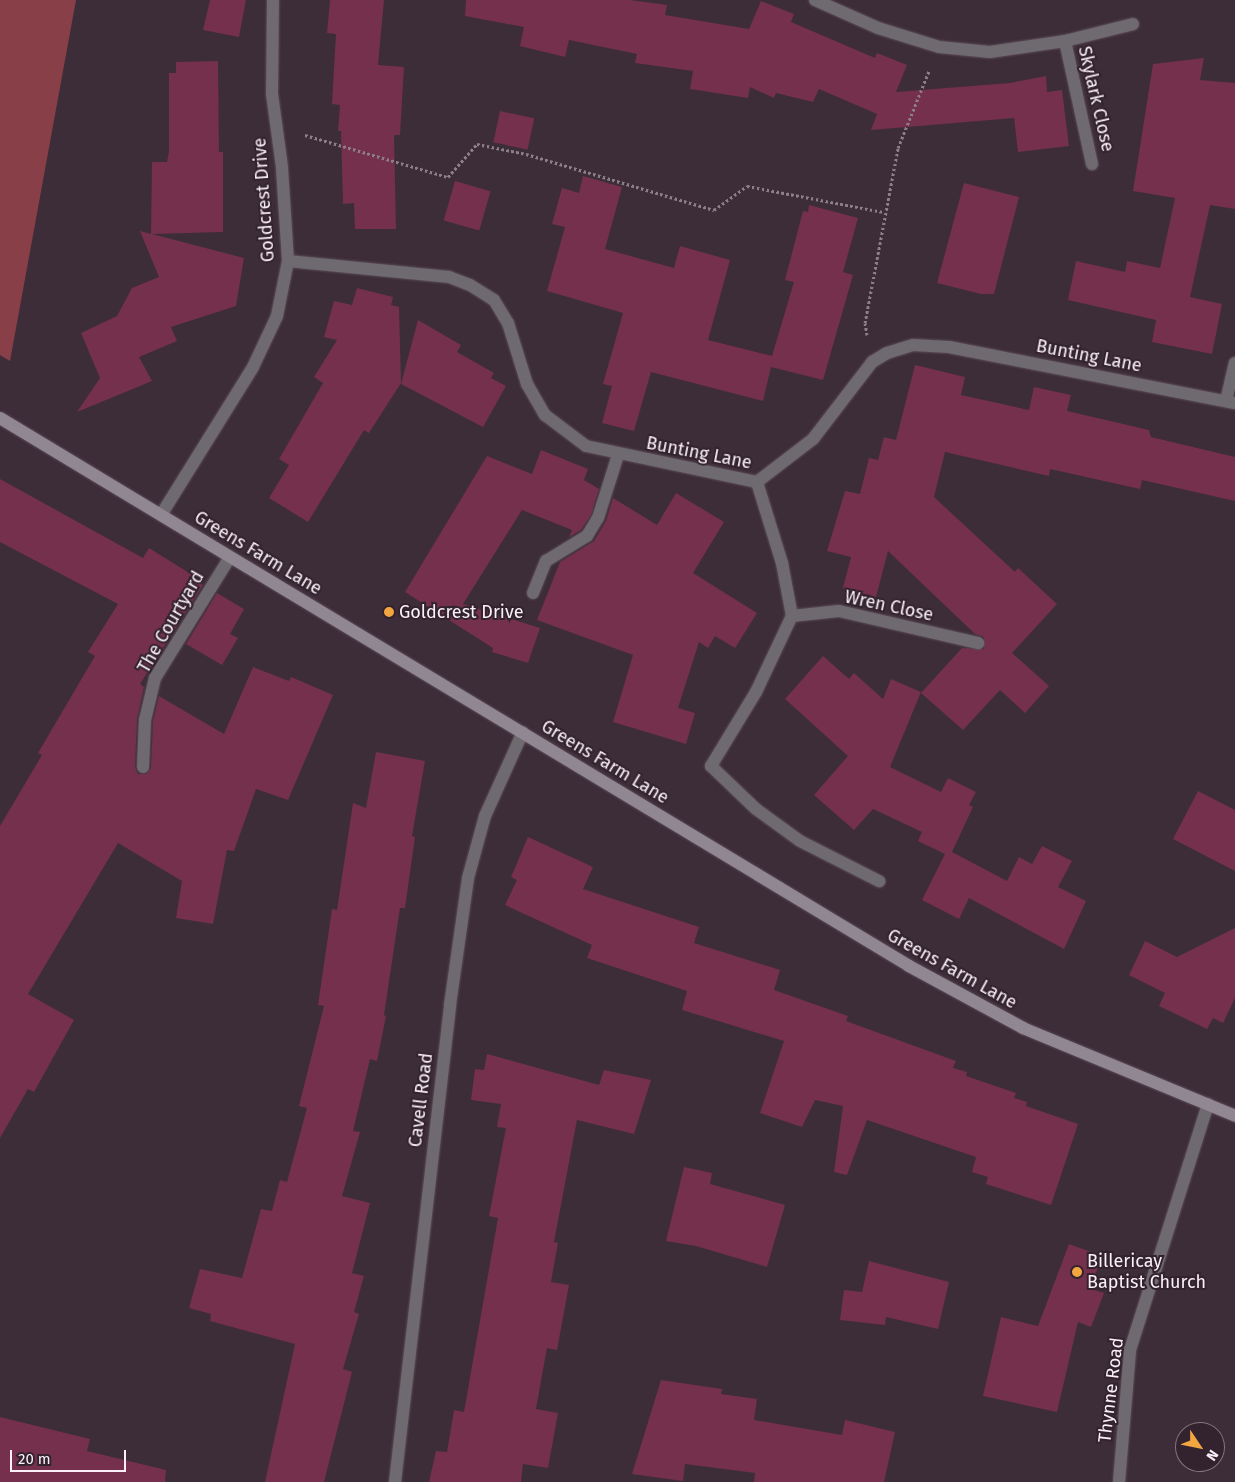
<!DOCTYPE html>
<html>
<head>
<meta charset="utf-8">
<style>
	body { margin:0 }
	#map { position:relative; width:1235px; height:1482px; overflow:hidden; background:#3d2d38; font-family:"Fira Sans",sans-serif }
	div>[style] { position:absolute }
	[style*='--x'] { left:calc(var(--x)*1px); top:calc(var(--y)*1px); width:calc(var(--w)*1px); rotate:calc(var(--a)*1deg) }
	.forest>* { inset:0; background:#893f47 }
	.building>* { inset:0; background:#74304c; transform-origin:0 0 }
	.path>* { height:3px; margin-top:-1.5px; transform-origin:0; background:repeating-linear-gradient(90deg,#8d7f88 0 2.5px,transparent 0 5px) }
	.roads { filter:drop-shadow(0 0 1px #5b4c57) drop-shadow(0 0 1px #5b4c57) }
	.lane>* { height:12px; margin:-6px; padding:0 6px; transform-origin:6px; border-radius:6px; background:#6f6970 }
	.street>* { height:12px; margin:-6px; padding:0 6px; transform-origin:6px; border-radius:6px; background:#6f6970 }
	.secondary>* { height:12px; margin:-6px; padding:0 6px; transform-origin:6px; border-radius:6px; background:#918792 }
	.dots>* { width:14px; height:14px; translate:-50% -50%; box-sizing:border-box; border:2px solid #33232e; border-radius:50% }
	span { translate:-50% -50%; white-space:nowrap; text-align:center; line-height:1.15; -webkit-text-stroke:4px #33232e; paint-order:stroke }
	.street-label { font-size:18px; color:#fbf0f7 }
	.poi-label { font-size:18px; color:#fbf0f7 }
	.left { translate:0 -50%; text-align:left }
	.north { position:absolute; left:1175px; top:1422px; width:50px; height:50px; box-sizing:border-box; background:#33232e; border:1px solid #83757e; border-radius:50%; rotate:124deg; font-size:14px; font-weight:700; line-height:20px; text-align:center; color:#fbf0f7 }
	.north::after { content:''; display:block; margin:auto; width:18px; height:22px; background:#f2a541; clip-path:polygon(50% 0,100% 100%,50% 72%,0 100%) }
	.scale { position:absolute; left:10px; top:1450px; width:116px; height:22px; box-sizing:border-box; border:2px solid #fbf0f7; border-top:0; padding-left:6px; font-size:15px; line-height:18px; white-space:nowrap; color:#fbf0f7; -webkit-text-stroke:4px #33232e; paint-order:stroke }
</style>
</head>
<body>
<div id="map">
	<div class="forest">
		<div style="clip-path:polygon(0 0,76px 0,10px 361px,0 355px)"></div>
	</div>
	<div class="building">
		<div style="clip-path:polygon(210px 0,246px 0,239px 37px,203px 30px)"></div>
		<div style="clip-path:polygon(330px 0,384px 0,378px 65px,404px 67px,400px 135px,394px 135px,396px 229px,355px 229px,354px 203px,343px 204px,341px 131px,338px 131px,340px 105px,332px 104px,336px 34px,327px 33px)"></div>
		<div style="clip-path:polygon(466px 0,630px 0,667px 5px,665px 15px,749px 29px,761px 1px,794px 14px,791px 22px,875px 58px,877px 53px,907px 65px,896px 92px,1010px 83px,1046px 76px,1047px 92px,1062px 90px,1069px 146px,1018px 152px,1014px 118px,871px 130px,877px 114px,819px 89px,813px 102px,776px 93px,774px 98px,750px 87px,748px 98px,690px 89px,693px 71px,635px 63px,637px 54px,569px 40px,565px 57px,520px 46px,524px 27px,465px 16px)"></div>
		<div style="clip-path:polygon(1204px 58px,1200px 80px,1235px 83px,1235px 209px,1210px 205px,1190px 297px,1222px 304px,1212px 354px,1152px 342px,1156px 320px,1068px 300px,1076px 261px,1125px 272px,1127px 261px,1160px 268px,1175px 198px,1133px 191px,1153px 64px)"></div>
		<div style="clip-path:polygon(218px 61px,219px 152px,223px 152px,223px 232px,152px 234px,244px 258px,236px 306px,171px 327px,177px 341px,139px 357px,152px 381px,77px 412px,100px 378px,81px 333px,117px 316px,132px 288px,159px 277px,140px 231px,151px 234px,152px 162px,167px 162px,169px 151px,169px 73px,176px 73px,176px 62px)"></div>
		<div style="left:500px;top:111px;width:35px;height:32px;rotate:12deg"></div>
		<div style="clip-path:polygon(583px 176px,622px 187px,605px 249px,674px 268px,680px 246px,730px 260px,708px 340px,772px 356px,794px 282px,785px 280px,803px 211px,808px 212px,809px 205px,858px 218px,843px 272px,853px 275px,823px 380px,771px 367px,763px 401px,651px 372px,634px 431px,602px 423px,612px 386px,603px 384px,623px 313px,547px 291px,565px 227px,552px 224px,562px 188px,579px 193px)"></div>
		<div style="left:455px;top:181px;width:37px;height:41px;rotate:16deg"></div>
		<div style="clip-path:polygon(964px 183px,1019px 197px,994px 294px,981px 294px,937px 283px)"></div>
		<div style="clip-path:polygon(357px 288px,393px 297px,391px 305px,399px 307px,401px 383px,369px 433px,364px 430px,308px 522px,269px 498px,289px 465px,279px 459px,323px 383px,314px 377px,337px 340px,324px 337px,334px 301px,352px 305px)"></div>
		<div style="clip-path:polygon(418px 320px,461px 345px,457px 352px,494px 373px,491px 378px,506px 386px,483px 427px,401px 384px)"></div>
		<div style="clip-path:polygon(915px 365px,965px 377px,961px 395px,1029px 410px,1034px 387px,1071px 395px,1067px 411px,1149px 430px,1151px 437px,1235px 457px,1235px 501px,1142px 480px,1140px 489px,1050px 469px,1049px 476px,945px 452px,934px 497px,1015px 572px,1018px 568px,1057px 604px,1012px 653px,1049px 686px,1025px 713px,1000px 690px,963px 730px,921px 693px,962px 648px,984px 649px,984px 637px,975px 634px,888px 551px,876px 597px,843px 588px,851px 557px,827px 551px,845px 491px,860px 494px,869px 458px,878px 460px,884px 437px,896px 440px)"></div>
		<div style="clip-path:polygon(541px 450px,588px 469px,584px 480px,599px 489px,591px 515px,581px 530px,569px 537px,572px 530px,522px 510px,463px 604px,540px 628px,528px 663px,492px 652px,493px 648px,405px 592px,487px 456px,532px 474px)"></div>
		<div style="clip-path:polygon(0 479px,143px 558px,149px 548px,194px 576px,192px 579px,203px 585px,140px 684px,144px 687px,137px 719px,135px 767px,138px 774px,146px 774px,151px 768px,153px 721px,159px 696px,224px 734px,253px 667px,289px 681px,291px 677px,333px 695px,288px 800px,256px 789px,234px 851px,227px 850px,213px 924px,176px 918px,182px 881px,118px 843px,28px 994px,74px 1020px,34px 1092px,28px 1089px,0 1138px,0 826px,42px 755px,38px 753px,95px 656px,88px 652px,118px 604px,0 542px)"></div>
		<div style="clip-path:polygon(676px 493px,724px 522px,693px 573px,757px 613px,735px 648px,715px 636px,708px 648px,699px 642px,678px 708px,695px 713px,686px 744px,613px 722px,633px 655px,537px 620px,560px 562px,594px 541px,606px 521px,613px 498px,657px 525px)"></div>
		<div style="clip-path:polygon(217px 593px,244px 609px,230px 634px,238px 638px,222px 665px,186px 644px)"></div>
		<div style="clip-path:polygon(823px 656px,849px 679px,854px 673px,883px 699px,891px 679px,921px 692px,890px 767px,941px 792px,948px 778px,976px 792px,969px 805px,973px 807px,952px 852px,1007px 881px,1019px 857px,1032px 864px,1042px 846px,1072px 861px,1058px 887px,1086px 901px,1064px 949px,969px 898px,959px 919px,922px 900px,945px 854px,918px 841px,922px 832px,873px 809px,854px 830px,814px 795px,848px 756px,785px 699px)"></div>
		<div style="clip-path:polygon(376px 752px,425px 761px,412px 836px,415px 837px,405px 908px,400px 908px,384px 1015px,386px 1016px,377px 1061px,370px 1059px,353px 1131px,360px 1132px,342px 1196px,370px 1203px,352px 1273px,364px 1276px,354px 1312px,359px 1314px,343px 1369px,352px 1372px,324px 1482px,265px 1482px,295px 1344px,210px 1321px,211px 1314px,189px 1308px,200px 1269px,242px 1278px,261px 1209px,272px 1211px,280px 1180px,287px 1182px,307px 1108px,299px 1106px,324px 1006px,318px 1005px,332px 909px,337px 910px,353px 803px,366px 808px)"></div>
		<div style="clip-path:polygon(1198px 791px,1235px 810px,1235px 871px,1173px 839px)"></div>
		<div style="clip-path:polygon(528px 837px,593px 867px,583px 889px,699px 927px,694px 943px,780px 970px,774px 990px,848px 1016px,846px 1021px,956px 1061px,953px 1068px,967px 1072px,966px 1076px,1016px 1093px,1014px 1098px,1027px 1102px,1026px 1106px,1078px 1124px,1051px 1205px,986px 1184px,988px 1177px,972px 1172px,976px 1157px,867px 1120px,847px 1175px,834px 1172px,843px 1106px,815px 1100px,802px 1127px,760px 1113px,784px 1041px,682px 1010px,687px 991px,587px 958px,592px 945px,505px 905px,517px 880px,511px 877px)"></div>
		<div style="clip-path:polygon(1235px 928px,1235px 998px,1223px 1023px,1213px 1018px,1207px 1029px,1159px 1006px,1165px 993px,1129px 975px,1145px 941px,1177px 957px)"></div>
		<div style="clip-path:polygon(487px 1054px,599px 1085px,604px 1070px,651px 1080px,634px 1134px,577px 1120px,554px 1242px,558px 1243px,551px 1282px,569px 1285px,557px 1350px,547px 1348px,536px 1409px,558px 1413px,548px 1468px,523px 1464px,521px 1482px,429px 1482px,436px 1451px,447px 1452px,454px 1410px,464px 1412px,498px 1218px,489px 1216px,506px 1128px,497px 1127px,501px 1104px,471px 1100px,475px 1069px,484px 1070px)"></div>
		<div style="clip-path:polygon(684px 1167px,712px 1173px,710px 1184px,785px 1205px,767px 1267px,696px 1246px,666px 1241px)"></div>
		<div style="clip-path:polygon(1069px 1244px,1102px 1256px,1090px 1289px,1104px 1293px,1091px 1327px,1078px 1322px,1057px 1412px,983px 1396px,1001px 1317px,1038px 1326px)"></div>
		<div style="clip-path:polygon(869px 1261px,949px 1282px,938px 1329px,886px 1317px,885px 1325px,840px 1320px,844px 1290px,862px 1292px)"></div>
		<div style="clip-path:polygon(661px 1380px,722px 1389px,721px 1394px,757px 1399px,754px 1420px,842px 1435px,845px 1420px,895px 1432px,884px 1482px,754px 1482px,755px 1473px,685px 1464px,683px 1481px,632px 1474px)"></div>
		<div style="clip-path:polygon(0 1417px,90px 1439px,87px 1451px,166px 1470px,165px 1482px,0 1482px)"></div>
	</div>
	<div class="path">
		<div style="--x:305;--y:135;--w:149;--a:16.4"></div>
		<div style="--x:448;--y:177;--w:44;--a:-48.7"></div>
		<div style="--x:477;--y:144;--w:50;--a:11.5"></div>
		<div style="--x:526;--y:154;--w:196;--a:16.6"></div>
		<div style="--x:714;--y:210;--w:41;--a:-36"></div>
		<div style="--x:747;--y:186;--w:138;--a:10.8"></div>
		<div style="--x:867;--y:335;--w:12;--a:-99"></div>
		<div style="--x:865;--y:323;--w:178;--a:-79.3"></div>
		<div style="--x:898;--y:148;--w:83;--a:-68.1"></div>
	</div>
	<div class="roads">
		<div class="lane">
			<div style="--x:533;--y:593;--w:35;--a:-68"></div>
			<div style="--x:546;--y:561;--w:48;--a:-31.4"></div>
			<div style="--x:587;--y:536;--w:21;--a:-59"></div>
			<div style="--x:598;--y:518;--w:66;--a:-72.4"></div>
			<div style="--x:711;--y:766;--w:62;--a:43.7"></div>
			<div style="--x:756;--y:809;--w:54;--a:36"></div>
			<div style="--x:800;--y:841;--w:89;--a:26.9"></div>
		</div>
		<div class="street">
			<div style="--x:815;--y:0;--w:69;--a:24"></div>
			<div style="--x:878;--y:28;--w:64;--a:17.3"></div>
			<div style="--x:939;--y:47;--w:51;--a:5.6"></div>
			<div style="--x:990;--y:52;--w:76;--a:-8.3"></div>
			<div style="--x:1065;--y:41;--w:70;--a:-14"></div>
			<div style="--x:1065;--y:41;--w:126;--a:77.6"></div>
			<div style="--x:288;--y:261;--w:162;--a:5.7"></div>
			<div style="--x:449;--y:277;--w:22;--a:21"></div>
			<div style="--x:470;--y:285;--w:28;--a:32"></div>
			<div style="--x:494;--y:300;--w:27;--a:59"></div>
			<div style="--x:508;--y:323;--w:64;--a:72.7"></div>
			<div style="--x:527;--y:384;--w:36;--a:60"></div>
			<div style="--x:545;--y:415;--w:51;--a:37.1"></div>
			<div style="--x:586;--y:446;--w:175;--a:11.9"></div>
			<div style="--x:757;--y:482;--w:71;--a:-37.5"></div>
			<div style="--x:813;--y:439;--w:97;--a:-52.5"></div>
			<div style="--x:872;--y:362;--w:17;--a:-31"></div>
			<div style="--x:887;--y:353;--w:27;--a:-17"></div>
			<div style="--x:913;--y:345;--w:36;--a:3"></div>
			<div style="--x:949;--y:347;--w:291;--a:11.1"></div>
			<div style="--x:1226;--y:401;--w:39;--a:-77"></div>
			<div style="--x:161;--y:515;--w:174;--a:-58.1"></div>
			<div style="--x:253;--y:367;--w:56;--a:-64.8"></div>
			<div style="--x:277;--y:316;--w:56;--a:-78.7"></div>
			<div style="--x:288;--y:261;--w:94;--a:-93.7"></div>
			<div style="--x:282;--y:167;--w:74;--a:-97.8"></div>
			<div style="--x:272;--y:94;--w:94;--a:-89.4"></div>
			<div style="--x:792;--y:616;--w:47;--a:-6.1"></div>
			<div style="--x:839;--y:611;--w:143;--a:13"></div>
			<div style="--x:711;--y:766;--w:87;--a:-58.7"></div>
			<div style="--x:756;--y:692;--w:84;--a:-64.7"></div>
			<div style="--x:792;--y:616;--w:54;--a:-100.7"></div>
			<div style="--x:782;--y:563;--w:85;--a:-107.2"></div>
			<div style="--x:143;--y:767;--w:47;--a:-87.6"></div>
			<div style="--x:145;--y:720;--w:43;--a:-76.6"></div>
			<div style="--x:155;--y:678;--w:142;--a:-58.2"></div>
			<div style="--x:395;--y:1482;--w:480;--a:-83.4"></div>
			<div style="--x:450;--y:1005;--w:128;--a:-81.9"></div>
			<div style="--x:468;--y:878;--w:64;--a:-74.7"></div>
			<div style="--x:485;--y:816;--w:92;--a:-65.7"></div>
			<div style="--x:1119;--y:1482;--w:132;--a:-85.2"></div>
			<div style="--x:1130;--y:1350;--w:258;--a:-72.4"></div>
		</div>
		<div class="secondary">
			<div style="--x:0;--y:418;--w:1061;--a:31.08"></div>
			<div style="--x:909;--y:966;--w:130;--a:28.5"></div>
			<div style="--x:1023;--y:1028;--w:230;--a:22.5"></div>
		</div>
	</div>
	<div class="dots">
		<div style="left:389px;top:612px;background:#f2a541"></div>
		<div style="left:1077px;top:1272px;background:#f2a541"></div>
	</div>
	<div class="street-label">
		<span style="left:1096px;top:99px;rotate:77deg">Skylark Close</span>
		<span style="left:264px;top:200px;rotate:-94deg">Goldcrest Drive</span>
		<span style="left:1089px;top:356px;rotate:11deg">Bunting Lane</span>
		<span style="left:699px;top:453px;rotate:11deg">Bunting Lane</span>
		<span style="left:258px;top:553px;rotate:31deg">Greens Farm Lane</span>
		<span style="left:889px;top:606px;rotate:12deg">Wren Close</span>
		<span style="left:171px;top:622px;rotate:-60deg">The Courtyard</span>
		<span style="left:605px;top:762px;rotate:31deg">Greens Farm Lane</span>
		<span style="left:952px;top:969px;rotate:29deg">Greens Farm Lane</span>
		<span style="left:421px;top:1100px;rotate:-83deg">Cavell Road</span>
		<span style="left:1111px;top:1390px;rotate:-83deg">Thynne Road</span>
	</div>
	<div class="poi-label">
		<span class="left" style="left:399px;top:612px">Goldcrest Drive</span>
		<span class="left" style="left:1087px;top:1272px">Billericay<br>Baptist Church</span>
	</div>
	<div class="north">N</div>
	<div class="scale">20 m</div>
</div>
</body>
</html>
